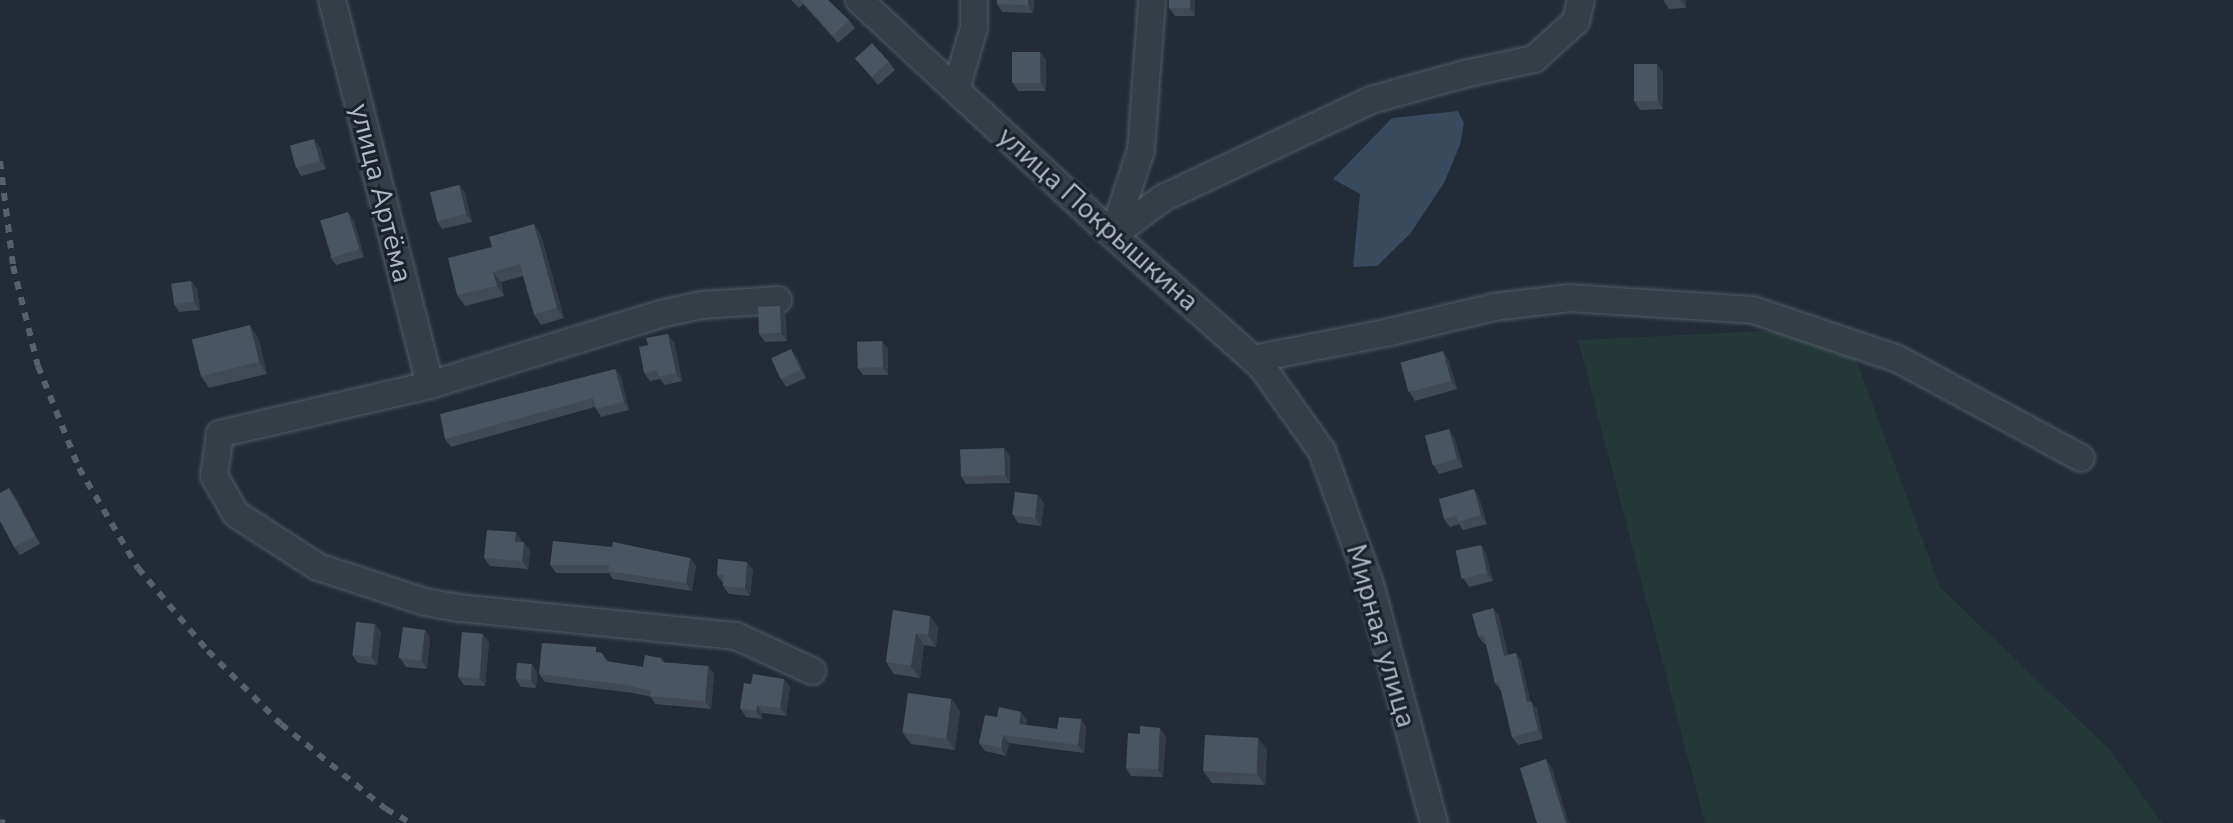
<!DOCTYPE html>
<html>
<head>
<meta charset="utf-8">
<style>
	body { margin:0 }
	#map { position:relative; width:2233px; height:823px; overflow:hidden; background:#222b36; font-family:"Nunito Sans",sans-serif }
	div>[style] { position:absolute }
	[style*='--x'] { left:calc(var(--x)*1px); top:calc(var(--y)*1px); width:calc(var(--w)*1px); rotate:calc(var(--a)*1deg) }
	.green>* { inset:0; background:#253838 }
	.water>* { inset:0; background:#39495e }
	.roads { filter:drop-shadow(0 0 2px #535b64) drop-shadow(0 0 2px #535b64) }
	.minor>* { height:26px; margin:-13px; padding:0 13px; transform-origin:13px; border-radius:13px; background:#353d47 }
	.rail>* { height:6px; margin-top:-3px; transform-origin:0; background:repeating-linear-gradient(90deg,#57616e 0 8px,transparent 0 16px) }
	.wall>* { inset:0; background:#404954 }
	.shaded-wall>* { inset:0; background:#343c45 }
	.building>* { inset:0; background:#4a5562; transform-origin:0 0 }
	span { translate:-50% -50%; white-space:nowrap; text-align:center; line-height:1.15; -webkit-text-stroke:6px #1b222b; paint-order:stroke }
	.street-label { font-size:28px; color:#b0b8c3 }
</style>
</head>
<body>
<div id="map">
	<div class="green">
		<div style="clip-path:polygon(1844px 327px,1940px 587px,2110px 750px,2162px 823px,1705px 823px,1578px 340px)"></div>
	</div>
	<div class="water">
		<div style="clip-path:polygon(1458px 111px,1464px 123px,1460px 145px,1444px 183px,1410px 234px,1377px 266px,1353px 267px,1360px 194px,1333px 179px,1392px 118px)"></div>
	</div>
	<div class="roads">
		<div class="minor">
			<div style="--x:332;--y:0;--w:397;--a:75.7"></div>
			<div style="--x:859;--y:0;--w:346;--a:42.8"></div>
			<div style="--x:1113;--y:235;--w:199;--a:41.5"></div>
			<div style="--x:1262;--y:367;--w:103;--a:54.5"></div>
			<div style="--x:1322;--y:451;--w:141;--a:70.2"></div>
			<div style="--x:1370;--y:584;--w:247;--a:75"></div>
			<div style="--x:956;--y:89;--w:64;--a:-73.6"></div>
			<div style="--x:974;--y:28;--w:28;--a:-90"></div>
			<div style="--x:1113;--y:235;--w:62;--a:-36.5"></div>
			<div style="--x:1163;--y:198;--w:230;--a:-25.2"></div>
			<div style="--x:1371;--y:100;--w:97;--a:-15.6"></div>
			<div style="--x:1464;--y:74;--w:72;--a:-12.1"></div>
			<div style="--x:1534;--y:59;--w:57;--a:-42.1"></div>
			<div style="--x:1576;--y:21;--w:22;--a:-77"></div>
			<div style="--x:1113;--y:235;--w:89;--a:-71.8"></div>
			<div style="--x:1141;--y:150;--w:150;--a:-85.8"></div>
			<div style="--x:778;--y:300;--w:76;--a:176.2"></div>
			<div style="--x:702;--y:305;--w:39;--a:168"></div>
			<div style="--x:664;--y:313;--w:245;--a:162.9"></div>
			<div style="--x:430;--y:385;--w:216;--a:166.9"></div>
			<div style="--x:220;--y:434;--w:42;--a:98.1"></div>
			<div style="--x:214;--y:476;--w:44;--a:59.9"></div>
			<div style="--x:236;--y:514;--w:98;--a:32.9"></div>
			<div style="--x:318;--y:567;--w:113;--a:18.1"></div>
			<div style="--x:425;--y:602;--w:35;--a:10"></div>
			<div style="--x:459;--y:608;--w:278;--a:5.8"></div>
			<div style="--x:736;--y:636;--w:84;--a:24.7"></div>
			<div style="--x:1253;--y:359;--w:140;--a:-11.1"></div>
			<div style="--x:1390;--y:332;--w:107;--a:-13.5"></div>
			<div style="--x:1494;--y:307;--w:76;--a:-6.8"></div>
			<div style="--x:1569;--y:298;--w:184;--a:3.7"></div>
			<div style="--x:1753;--y:310;--w:153;--a:18.7"></div>
			<div style="--x:1898;--y:359;--w:208;--a:28.4"></div>
		</div>
	</div>
	<div class="rail">
		<div style="--x:0;--y:161;--w:106;--a:82.9"></div>
		<div style="--x:13;--y:266;--w:103;--a:76"></div>
		<div style="--x:38;--y:366;--w:110;--a:68.1"></div>
		<div style="--x:79;--y:468;--w:116;--a:59.5"></div>
		<div style="--x:138;--y:568;--w:109;--a:49.9"></div>
		<div style="--x:208;--y:651;--w:103;--a:45"></div>
		<div style="--x:281;--y:724;--w:135;--a:39"></div>
		<div style="--x:386;--y:809;--w:29;--a:29"></div>
		<div style="--x:0;--y:822;--w:5;--a:11"></div>
	</div>
	<div class="wall">
		<div style="clip-path:polygon(791px 0,828px 0,849px 20px,855px 28px,838px 43px,803px 4px,799px 8px)"></div>
		<div style="clip-path:polygon(1034px 0,1033px 13px,1002px 12px,997px 4px)"></div>
		<div style="clip-path:polygon(1169px 0,1195px 0,1195px 16px,1175px 16px,1169px 8px)"></div>
		<div style="clip-path:polygon(1663px 0,1686px 0,1686px 8px,1669px 9px)"></div>
		<div style="clip-path:polygon(1040px 52px,1046px 60px,1046px 91px,1018px 91px,1013px 83px)"></div>
		<div style="clip-path:polygon(855px 58px,889px 62px,895px 70px,878px 85px)"></div>
		<div style="clip-path:polygon(1657px 64px,1663px 72px,1663px 109px,1640px 110px,1634px 101px)"></div>
		<div style="clip-path:polygon(320px 147px,326px 169px,301px 176px,296px 167px)"></div>
		<div style="clip-path:polygon(459px 185px,465px 193px,472px 222px,442px 229px,437px 221px)"></div>
		<div style="clip-path:polygon(354px 221px,364px 257px,336px 265px,330px 257px)"></div>
		<div style="clip-path:polygon(541px 235px,564px 318px,541px 325px,534px 314px,523px 276px,501px 282px,504px 296px,465px 306px,457px 295px)"></div>
		<div style="clip-path:polygon(191px 281px,197px 289px,200px 310px,179px 312px,174px 304px)"></div>
		<div style="clip-path:polygon(785px 314px,787px 341px,765px 342px,759px 334px)"></div>
		<div style="clip-path:polygon(258px 337px,267px 374px,209px 388px,201px 376px)"></div>
		<div style="clip-path:polygon(882px 341px,888px 349px,888px 375px,863px 375px,857px 367px)"></div>
		<div style="clip-path:polygon(674px 342px,682px 381px,665px 385px,660px 379px,650px 381px,644px 373px)"></div>
		<div style="clip-path:polygon(797px 357px,806px 378px,786px 387px,781px 379px)"></div>
		<div style="clip-path:polygon(1448px 359px,1457px 389px,1415px 401px,1410px 393px)"></div>
		<div style="clip-path:polygon(615px 369px,621px 377px,629px 410px,601px 417px,595px 407px,451px 447px,445px 439px)"></div>
		<div style="clip-path:polygon(1454px 437px,1463px 467px,1439px 474px,1434px 466px)"></div>
		<div style="clip-path:polygon(1010px 456px,1010px 483px,966px 484px,961px 476px)"></div>
		<div style="clip-path:polygon(1474px 489px,1479px 498px,1487px 524px,1463px 530px,1459px 524px,1450px 527px,1444px 519px)"></div>
		<div style="clip-path:polygon(15px 496px,40px 544px,20px 555px,14px 547px)"></div>
		<div style="clip-path:polygon(1044px 503px,1041px 526px,1018px 523px,1013px 515px)"></div>
		<div style="clip-path:polygon(522px 541px,522px 542px,530px 550px,528px 569px,490px 566px,484px 558px)"></div>
		<div style="clip-path:polygon(1481px 545px,1486px 554px,1493px 581px,1469px 587px,1463px 578px)"></div>
		<div style="clip-path:polygon(690px 558px,696px 566px,692px 591px,613px 579px,609px 573px,556px 573px,550px 565px)"></div>
		<div style="clip-path:polygon(747px 562px,753px 570px,750px 596px,729px 594px,723px 586px,723px 583px,717px 575px)"></div>
		<div style="clip-path:polygon(1493px 608px,1499px 616px,1508px 655px,1516px 653px,1521px 661px,1530px 701px,1537px 709px,1543px 739px,1518px 745px,1512px 737px,1501px 691px,1495px 683px,1486px 644px,1484px 644px,1478px 636px)"></div>
		<div style="clip-path:polygon(893px 610px,938px 627px,936px 647px,924px 645px,920px 678px,894px 674px,886px 662px)"></div>
		<div style="clip-path:polygon(425px 630px,430px 638px,427px 669px,406px 667px,400px 658px)"></div>
		<div style="clip-path:polygon(381px 632px,377px 665px,358px 663px,352px 655px)"></div>
		<div style="clip-path:polygon(489px 642px,485px 686px,464px 685px,458px 677px)"></div>
		<div style="clip-path:polygon(600px 652px,609px 662px,643px 667px,661px 658px,665px 663px,708px 666px,714px 674px,711px 709px,655px 704px,651px 697px,633px 693px,545px 682px,539px 674px)"></div>
		<div style="clip-path:polygon(537px 672px,536px 688px,521px 687px,516px 679px)"></div>
		<div style="clip-path:polygon(784px 679px,790px 687px,786px 716px,762px 713px,762px 719px,746px 717px,740px 708px,751px 684px)"></div>
		<div style="clip-path:polygon(960px 711px,955px 750px,911px 744px,903px 733px)"></div>
		<div style="clip-path:polygon(997px 717px,1027px 720px,1026px 725px,1057px 729px,1081px 719px,1086px 727px,1084px 753px,1009px 743px,1006px 756px,985px 751px,979px 743px)"></div>
		<div style="clip-path:polygon(1166px 736px,1163px 777px,1131px 776px,1126px 768px)"></div>
		<div style="clip-path:polygon(1258px 738px,1267px 750px,1265px 785px,1212px 783px,1203px 771px)"></div>
	</div>
	<div class="shaded-wall">
		<div style="clip-path:polygon(1028px 0,1034px 0,1033px 13px,1028px 5px)"></div>
		<div style="clip-path:polygon(1190px 0,1195px 0,1195px 16px,1190px 8px)"></div>
		<div style="clip-path:polygon(1681px 0,1686px 0,1686px 8px)"></div>
		<div style="clip-path:polygon(1040px 52px,1046px 60px,1046px 91px,1041px 83px)"></div>
		<div style="clip-path:polygon(1657px 64px,1663px 72px,1663px 109px,1658px 101px)"></div>
		<div style="clip-path:polygon(314px 139px,320px 147px,326px 169px,320px 161px)"></div>
		<div style="clip-path:polygon(459px 185px,465px 193px,472px 222px,466px 214px)"></div>
		<div style="clip-path:polygon(348px 212px,354px 221px,364px 257px,359px 249px)"></div>
		<div style="clip-path:polygon(534px 224px,541px 235px,564px 318px,557px 308px)"></div>
		<div style="clip-path:polygon(493px 272px,501px 282px,504px 296px,497px 286px)"></div>
		<div style="clip-path:polygon(191px 281px,197px 289px,200px 310px,194px 302px)"></div>
		<div style="clip-path:polygon(780px 306px,785px 314px,787px 341px,781px 333px)"></div>
		<div style="clip-path:polygon(250px 325px,258px 337px,267px 374px,259px 362px)"></div>
		<div style="clip-path:polygon(668px 334px,674px 342px,682px 381px,676px 373px)"></div>
		<div style="clip-path:polygon(882px 341px,888px 349px,888px 375px,883px 367px)"></div>
		<div style="clip-path:polygon(791px 349px,797px 357px,806px 378px,801px 370px)"></div>
		<div style="clip-path:polygon(1443px 351px,1448px 359px,1457px 389px,1451px 381px)"></div>
		<div style="clip-path:polygon(615px 369px,621px 377px,629px 410px,624px 402px)"></div>
		<div style="clip-path:polygon(1449px 429px,1454px 437px,1463px 467px,1457px 459px)"></div>
		<div style="clip-path:polygon(1004px 448px,1010px 456px,1010px 483px,1005px 475px)"></div>
		<div style="clip-path:polygon(9px 488px,15px 496px,40px 544px,35px 536px)"></div>
		<div style="clip-path:polygon(1474px 489px,1479px 498px,1487px 524px,1481px 515px)"></div>
		<div style="clip-path:polygon(1038px 495px,1044px 503px,1041px 526px,1035px 517px)"></div>
		<div style="clip-path:polygon(516px 532px,522px 541px,521px 550px,515px 542px)"></div>
		<div style="clip-path:polygon(524px 542px,530px 550px,528px 569px,522px 561px)"></div>
		<div style="clip-path:polygon(1481px 545px,1486px 554px,1493px 581px,1487px 573px)"></div>
		<div style="clip-path:polygon(690px 558px,696px 566px,692px 591px,686px 583px)"></div>
		<div style="clip-path:polygon(747px 562px,753px 570px,750px 596px,745px 588px)"></div>
		<div style="clip-path:polygon(1493px 608px,1499px 616px,1510px 664px,1504px 656px)"></div>
		<div style="clip-path:polygon(930px 616px,938px 627px,936px 647px,928px 635px)"></div>
		<div style="clip-path:polygon(375px 624px,381px 632px,377px 665px,371px 657px)"></div>
		<div style="clip-path:polygon(425px 630px,430px 638px,427px 669px,422px 661px)"></div>
		<div style="clip-path:polygon(916px 633px,924px 645px,920px 678px,911px 666px)"></div>
		<div style="clip-path:polygon(483px 634px,489px 642px,485px 686px,480px 678px)"></div>
		<div style="clip-path:polygon(1516px 653px,1521px 661px,1532px 710px,1527px 702px)"></div>
		<div style="clip-path:polygon(532px 664px,537px 672px,536px 688px,531px 680px)"></div>
		<div style="clip-path:polygon(708px 666px,714px 674px,711px 709px,705px 701px)"></div>
		<div style="clip-path:polygon(784px 679px,790px 687px,786px 716px,780px 708px)"></div>
		<div style="clip-path:polygon(952px 699px,960px 711px,955px 750px,946px 738px)"></div>
		<div style="clip-path:polygon(1531px 701px,1537px 709px,1543px 739px,1538px 730px)"></div>
		<div style="clip-path:polygon(757px 705px,762px 713px,762px 719px,756px 711px)"></div>
		<div style="clip-path:polygon(1021px 712px,1027px 720px,1024px 733px,1019px 724px)"></div>
		<div style="clip-path:polygon(1081px 719px,1086px 727px,1084px 753px,1078px 745px)"></div>
		<div style="clip-path:polygon(1160px 728px,1166px 736px,1163px 777px,1158px 769px)"></div>
		<div style="clip-path:polygon(1003px 735px,1009px 743px,1006px 756px,1001px 748px)"></div>
		<div style="clip-path:polygon(1258px 738px,1267px 750px,1265px 785px,1257px 773px)"></div>
		<div style="clip-path:polygon(1546px 759px,1552px 768px,1569px 823px,1566px 823px)"></div>
	</div>
	<div class="building">
		<div style="clip-path:polygon(801px 0,828px 0,849px 20px,833px 35px)"></div>
		<div style="clip-path:polygon(997px 0,1028px 0,1028px 5px,997px 4px)"></div>
		<div style="left:1169px;top:0;width:21px;height:8px"></div>
		<div style="left:872px;top:43px;width:25px;height:23px;rotate:48deg"></div>
		<div style="left:1012px;top:52px;width:28px;height:31px"></div>
		<div style="left:1634px;top:64px;width:23px;height:37px"></div>
		<div style="left:314px;top:139px;width:23px;height:25px;rotate:75deg"></div>
		<div style="left:459px;top:185px;width:30px;height:30px;rotate:76deg"></div>
		<div style="left:348px;top:212px;width:39px;height:29px;rotate:73deg"></div>
		<div style="clip-path:polygon(534px 224px,557px 308px,534px 314px,520px 264px,493px 272px,497px 286px,457px 295px,448px 258px,492px 247px,489px 237px)"></div>
		<div style="left:191px;top:281px;width:21px;height:20px;rotate:82deg"></div>
		<div style="left:780px;top:306px;width:27px;height:22px;rotate:88deg"></div>
		<div style="left:250px;top:325px;width:38px;height:60px;rotate:76deg"></div>
		<div style="clip-path:polygon(668px 334px,676px 373px,659px 377px,657px 370px,644px 373px,639px 347px,648px 345px,646px 338px)"></div>
		<div style="left:882px;top:341px;width:26px;height:25px;rotate:88deg"></div>
		<div style="left:791px;top:349px;width:23px;height:22px;rotate:65deg"></div>
		<div style="left:1443px;top:351px;width:31px;height:44px;rotate:75deg"></div>
		<div style="clip-path:polygon(615px 369px,624px 402px,596px 409px,593px 398px,445px 439px,440px 414px)"></div>
		<div style="left:1449px;top:429px;width:31px;height:25px;rotate:75deg"></div>
		<div style="left:1004px;top:448px;width:27px;height:44px;rotate:88deg"></div>
		<div style="clip-path:polygon(9px 488px,35px 536px,14px 547px,0 521px,0 493px)"></div>
		<div style="clip-path:polygon(1474px 489px,1481px 515px,1458px 522px,1456px 516px,1444px 519px,1439px 499px)"></div>
		<div style="left:1015px;top:492px;width:23px;height:23px;rotate:7deg"></div>
		<div style="clip-path:polygon(487px 530px,516px 532px,515px 542px,524px 542px,522px 561px,484px 558px)"></div>
		<div style="clip-path:polygon(553px 541px,612px 547px,613px 542px,690px 558px,686px 583px,608px 571px,609px 565px,550px 565px)"></div>
		<div style="left:1481px;top:545px;width:29px;height:26px;rotate:78deg"></div>
		<div style="clip-path:polygon(718px 559px,747px 562px,745px 588px,723px 586px,724px 575px,717px 575px)"></div>
		<div style="clip-path:polygon(1493px 608px,1504px 656px,1516px 653px,1527px 702px,1531px 701px,1538px 730px,1512px 737px,1499px 682px,1495px 683px,1484px 635px,1478px 636px,1472px 614px)"></div>
		<div style="clip-path:polygon(893px 610px,930px 616px,928px 635px,916px 633px,911px 666px,886px 662px)"></div>
		<div style="left:356px;top:622px;width:19px;height:33px;rotate:6deg"></div>
		<div style="left:403px;top:627px;width:22px;height:31px;rotate:8deg"></div>
		<div style="left:462px;top:632px;width:21px;height:45px;rotate:5deg"></div>
		<div style="clip-path:polygon(542px 643px,596px 647px,596px 652px,602px 653px,606px 661px,643px 667px,645px 655px,661px 658px,661px 662px,708px 666px,705px 701px,650px 696px,651px 691px,627px 685px,539px 674px)"></div>
		<div style="left:517px;top:663px;width:15px;height:16px;rotate:4deg"></div>
		<div style="clip-path:polygon(753px 674px,784px 679px,780px 708px,757px 705px,756px 711px,740px 708px,744px 683px,751px 684px)"></div>
		<div style="left:908px;top:693px;width:44px;height:40px;rotate:8deg"></div>
		<div style="clip-path:polygon(999px 707px,1021px 712px,1019px 724px,1057px 729px,1059px 717px,1081px 719px,1078px 745px,1003px 735px,1001px 748px,979px 743px,985px 715px,997px 717px)"></div>
		<div style="clip-path:polygon(1140px 726px,1160px 728px,1158px 769px,1126px 768px,1128px 733px,1140px 734px)"></div>
		<div style="left:1205px;top:735px;width:53px;height:36px;rotate:3deg"></div>
		<div style="clip-path:polygon(1546px 759px,1566px 823px,1537px 823px,1520px 768px)"></div>
	</div>
	<div class="street-label">
		<span style="left:381px;top:193px;rotate:76deg">улица Артёма</span>
		<span style="left:1098px;top:219px;rotate:42deg">улица Покрышкина</span>
		<span style="left:1381px;top:636px;rotate:74deg">Мирная улица</span>
	</div>
</div>
</body>
</html>
